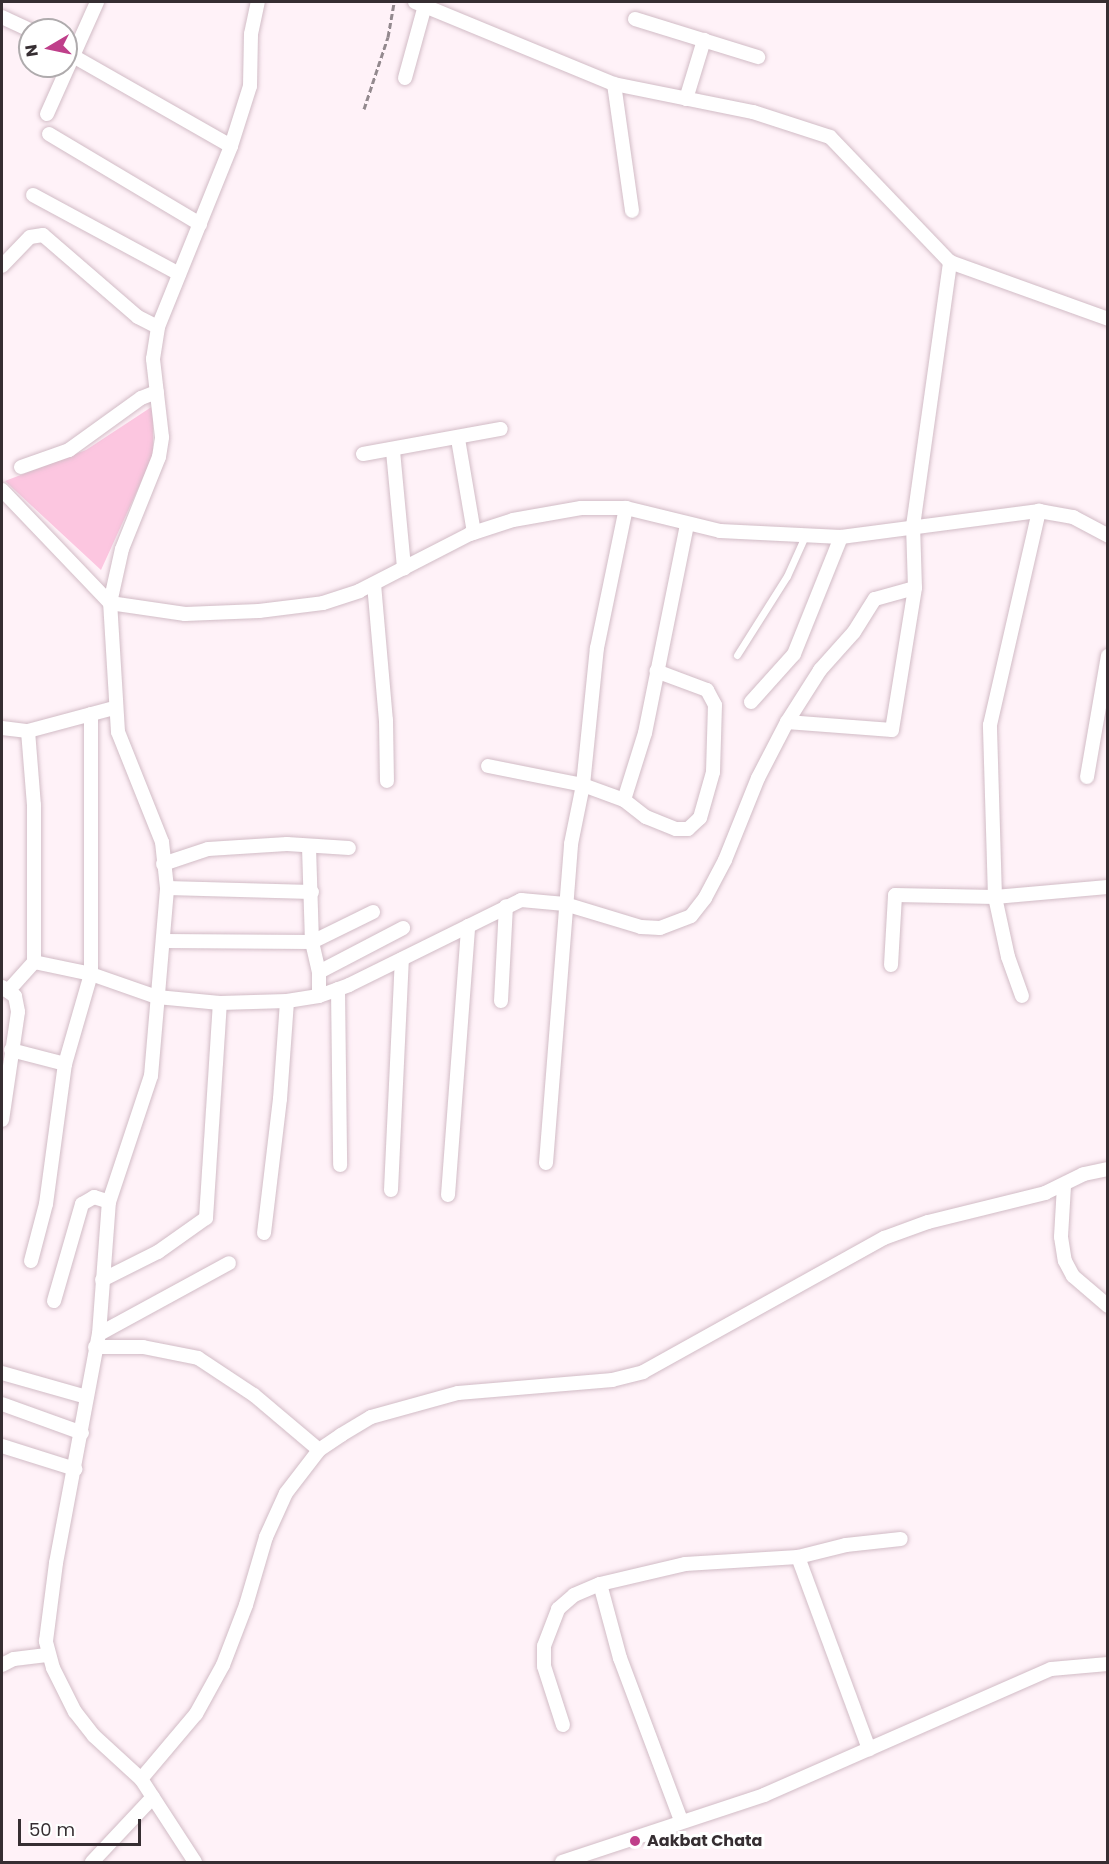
<!DOCTYPE html>
<html>
<head>
<meta charset="utf-8">
<style>
	body { margin:0 }
	#map { position:relative; width:1109px; height:1864px; overflow:hidden; background:#fff2f8; font-family:Poppins,sans-serif }
	div>[style] { position:absolute }
	[style*='--x'] { left:calc(var(--x)*1px); top:calc(var(--y)*1px); width:calc(var(--w)*1px); rotate:calc(var(--a)*1deg) }
	.green>* { inset:0; background:#fcc6e0 }
	.path>* { height:3px; margin-top:-1.5px; transform-origin:0; background:repeating-linear-gradient(90deg,#93898e 0 6px,transparent 0 9px) }
	.roads { filter:drop-shadow(0 0 2px #d2bcc6) drop-shadow(0 0 2px #d2bcc6) }
	.lane>* { height:7px; margin:-3.5px; padding:0 3.5px; transform-origin:3.5px; border-radius:3.5px; background:#fff }
	.street>* { height:14px; margin:-7px; padding:0 7px; transform-origin:7px; border-radius:7px; background:#fff }
	.dots>* { width:16px; height:16px; translate:-50% -50%; box-sizing:border-box; border:3px solid #fff; border-radius:50% }
	span { translate:-50% -50%; white-space:nowrap; text-align:center; line-height:1.15; -webkit-text-stroke:6px #fff; paint-order:stroke }
	.poi-label { font-size:16px; color:#362e32; font-weight:700 }
	.left { translate:0 -50%; text-align:left }
	.frame { position:absolute; inset:0; border:3px solid #362e32; pointer-events:none }
	.north { position:absolute; left:18px; top:18px; width:60px; height:60px; box-sizing:border-box; background:#fff; border:2px solid #afabad; border-radius:50%; rotate:261deg; font-size:16px; font-weight:700; line-height:24px; text-align:center; color:#362e32 }
	.north::after { content:''; display:block; margin:auto; width:21px; height:27px; background:#bf3f8a; clip-path:polygon(50% 0,100% 100%,50% 72%,0 100%) }
	.scale { position:absolute; left:18px; top:1819px; width:123px; height:27px; box-sizing:border-box; border:3px solid #362e32; border-top:0; padding-left:8px; font-size:18px; line-height:21px; white-space:nowrap; color:#362e32; -webkit-text-stroke:4px #fff; paint-order:stroke }
</style>
</head>
<body>
<div id="map">
	<div class="green">
		<div style="clip-path:polygon(153px 406px,153px 456px,101px 570px,5px 481px,86px 450px)"></div>
	</div>
	<div class="path">
		<div style="--x:364;--y:109;--w:76;--a:-71.6"></div>
		<div style="--x:388;--y:37;--w:36;--a:-80"></div>
	</div>
	<div class="roads">
		<div class="lane">
			<div style="--x:737;--y:655;--w:93;--a:-57.7"></div>
			<div style="--x:787;--y:576;--w:44;--a:-65.8"></div>
		</div>
		<div class="street">
			<div style="--x:415;--y:2;--w:215;--a:22.4"></div>
			<div style="--x:614;--y:84;--w:142;--a:11.4"></div>
			<div style="--x:753;--y:112;--w:81;--a:18"></div>
			<div style="--x:830;--y:137;--w:173;--a:46.2"></div>
			<div style="--x:950;--y:262;--w:168;--a:19.8"></div>
			<div style="--x:2;--y:17;--w:31;--a:25"></div>
			<div style="--x:635;--y:19;--w:129;--a:17.2"></div>
			<div style="--x:66;--y:52;--w:190;--a:29.7"></div>
			<div style="--x:405;--y:78;--w:79;--a:-74.6"></div>
			<div style="--x:614;--y:84;--w:128;--a:81.9"></div>
			<div style="--x:686;--y:99;--w:62;--a:-73"></div>
			<div style="--x:47;--y:114;--w:123;--a:-65.9"></div>
			<div style="--x:49;--y:134;--w:176;--a:30.8"></div>
			<div style="--x:33;--y:195;--w:166;--a:28.4"></div>
			<div style="--x:2;--y:266;--w:40;--a:-46"></div>
			<div style="--x:30;--y:237;--w:13;--a:-9"></div>
			<div style="--x:43;--y:235;--w:125;--a:40.8"></div>
			<div style="--x:138;--y:317;--w:22;--a:27"></div>
			<div style="--x:458;--y:439;--w:95;--a:80.3"></div>
			<div style="--x:393;--y:451;--w:118;--a:84.6"></div>
			<div style="--x:363;--y:454;--w:140;--a:-10.3"></div>
			<div style="--x:21;--y:467;--w:51;--a:-19.5"></div>
			<div style="--x:69;--y:450;--w:89;--a:-35.8"></div>
			<div style="--x:141;--y:398;--w:17;--a:-21"></div>
			<div style="--x:2;--y:490;--w:156;--a:46.3"></div>
			<div style="--x:110;--y:603;--w:76;--a:8.3"></div>
			<div style="--x:185;--y:614;--w:74;--a:-2.3"></div>
			<div style="--x:259;--y:611;--w:64;--a:-7.1"></div>
			<div style="--x:323;--y:603;--w:38;--a:-18"></div>
			<div style="--x:359;--y:591;--w:125;--a:-27.2"></div>
			<div style="--x:470;--y:534;--w:45;--a:-18"></div>
			<div style="--x:513;--y:520;--w:69;--a:-10"></div>
			<div style="--x:581;--y:508;--w:45;--a:0"></div>
			<div style="--x:626;--y:508;--w:97;--a:13.7"></div>
			<div style="--x:720;--y:531;--w:121;--a:2.8"></div>
			<div style="--x:841;--y:537;--w:200;--a:-7.5"></div>
			<div style="--x:1039;--y:511;--w:35;--a:10"></div>
			<div style="--x:1073;--y:517;--w:40;--a:28"></div>
			<div style="--x:374;--y:584;--w:137;--a:85"></div>
			<div style="--x:386;--y:720;--w:61;--a:89.1"></div>
			<div style="--x:751;--y:702;--w:64;--a:-48.1"></div>
			<div style="--x:794;--y:654;--w:126;--a:-68.1"></div>
			<div style="--x:787;--y:722;--w:105;--a:4.4"></div>
			<div style="--x:892;--y:730;--w:144;--a:-80.8"></div>
			<div style="--x:2;--y:728;--w:26;--a:7"></div>
			<div style="--x:28;--y:731;--w:89;--a:-15"></div>
			<div style="--x:28;--y:731;--w:74;--a:85.4"></div>
			<div style="--x:34;--y:805;--w:157;--a:90"></div>
			<div style="--x:488;--y:766;--w:97;--a:11.3"></div>
			<div style="--x:583;--y:785;--w:44;--a:20.1"></div>
			<div style="--x:624;--y:800;--w:28;--a:38"></div>
			<div style="--x:646;--y:817;--w:32;--a:22"></div>
			<div style="--x:676;--y:829;--w:12;--a:0"></div>
			<div style="--x:688;--y:829;--w:16;--a:-43"></div>
			<div style="--x:700;--y:818;--w:48;--a:-74.2"></div>
			<div style="--x:713;--y:772;--w:67;--a:-88.3"></div>
			<div style="--x:715;--y:705;--w:17;--a:-118"></div>
			<div style="--x:707;--y:690;--w:54;--a:-159.6"></div>
			<div style="--x:1087;--y:777;--w:123;--a:-80.2"></div>
			<div style="--x:624;--y:800;--w:70;--a:-72.6"></div>
			<div style="--x:645;--y:733;--w:212;--a:-78.6"></div>
			<div style="--x:309;--y:847;--w:95;--a:88.2"></div>
			<div style="--x:312;--y:942;--w:31;--a:77"></div>
			<div style="--x:319;--y:972;--w:24;--a:90"></div>
			<div style="--x:163;--y:864;--w:47;--a:-18.4"></div>
			<div style="--x:208;--y:849;--w:79;--a:-3.6"></div>
			<div style="--x:287;--y:844;--w:62;--a:3.7"></div>
			<div style="--x:167;--y:888;--w:145;--a:1.6"></div>
			<div style="--x:163;--y:941;--w:149;--a:0.4"></div>
			<div style="--x:312;--y:942;--w:68;--a:-26.2"></div>
			<div style="--x:891;--y:965;--w:70;--a:-86.7"></div>
			<div style="--x:895;--y:895;--w:100;--a:1.1"></div>
			<div style="--x:995;--y:897;--w:113;--a:-5.1"></div>
			<div style="--x:319;--y:972;--w:95;--a:-27.6"></div>
			<div style="--x:2;--y:987;--w:16;--a:35"></div>
			<div style="--x:15;--y:996;--w:16;--a:79"></div>
			<div style="--x:18;--y:1012;--w:109;--a:98.4"></div>
			<div style="--x:338;--y:989;--w:176;--a:89.3"></div>
			<div style="--x:8;--y:991;--w:39;--a:-48"></div>
			<div style="--x:34;--y:962;--w:58;--a:11.9"></div>
			<div style="--x:91;--y:974;--w:70;--a:19.2"></div>
			<div style="--x:157;--y:997;--w:63;--a:5.4"></div>
			<div style="--x:220;--y:1003;--w:67;--a:-1.7"></div>
			<div style="--x:287;--y:1001;--w:32;--a:-9"></div>
			<div style="--x:319;--y:996;--w:32;--a:-20"></div>
			<div style="--x:349;--y:985;--w:192;--a:-26.3"></div>
			<div style="--x:521;--y:900;--w:44;--a:5.2"></div>
			<div style="--x:565;--y:904;--w:79;--a:16.8"></div>
			<div style="--x:641;--y:927;--w:19;--a:3"></div>
			<div style="--x:660;--y:928;--w:33;--a:-21"></div>
			<div style="--x:691;--y:916;--w:23;--a:-52"></div>
			<div style="--x:705;--y:898;--w:43;--a:-62.2"></div>
			<div style="--x:725;--y:860;--w:88;--a:-68.1"></div>
			<div style="--x:758;--y:778;--w:63;--a:-62.6"></div>
			<div style="--x:787;--y:722;--w:62;--a:-57.6"></div>
			<div style="--x:820;--y:670;--w:51;--a:-48.2"></div>
			<div style="--x:854;--y:632;--w:39;--a:-58"></div>
			<div style="--x:875;--y:599;--w:41;--a:-15.4"></div>
			<div style="--x:915;--y:588;--w:62;--a:-91.8"></div>
			<div style="--x:913;--y:526;--w:267;--a:-82"></div>
			<div style="--x:1022;--y:996;--w:41;--a:-109.7"></div>
			<div style="--x:1008;--y:957;--w:61;--a:-102.2"></div>
			<div style="--x:995;--y:897;--w:172;--a:-91.7"></div>
			<div style="--x:990;--y:725;--w:220;--a:-77.1"></div>
			<div style="--x:501;--y:1001;--w:95;--a:-87"></div>
			<div style="--x:11;--y:1050;--w:56;--a:14.5"></div>
			<div style="--x:546;--y:1163;--w:320;--a:-85.5"></div>
			<div style="--x:571;--y:844;--w:60;--a:-78.5"></div>
			<div style="--x:583;--y:785;--w:138;--a:-84.2"></div>
			<div style="--x:597;--y:648;--w:143;--a:-78.3"></div>
			<div style="--x:1064;--y:1186;--w:51;--a:93.4"></div>
			<div style="--x:1061;--y:1237;--w:24;--a:81"></div>
			<div style="--x:1065;--y:1261;--w:17;--a:62"></div>
			<div style="--x:1073;--y:1276;--w:46;--a:40.6"></div>
			<div style="--x:391;--y:1190;--w:231;--a:-87.3"></div>
			<div style="--x:448;--y:1195;--w:270;--a:-85.7"></div>
			<div style="--x:264;--y:1233;--w:135;--a:-83.2"></div>
			<div style="--x:280;--y:1099;--w:98;--a:-85.9"></div>
			<div style="--x:31;--y:1261;--w:59;--a:-75.3"></div>
			<div style="--x:46;--y:1204;--w:141;--a:-82.3"></div>
			<div style="--x:65;--y:1064;--w:94;--a:-73.9"></div>
			<div style="--x:91;--y:974;--w:260;--a:-90"></div>
			<div style="--x:102;--y:1280;--w:63;--a:-26.6"></div>
			<div style="--x:158;--y:1252;--w:59;--a:-35.3"></div>
			<div style="--x:206;--y:1218;--w:215;--a:-86.3"></div>
			<div style="--x:54;--y:1301;--w:101;--a:-73.9"></div>
			<div style="--x:82;--y:1204;--w:14;--a:-30"></div>
			<div style="--x:94;--y:1197;--w:16;--a:18"></div>
			<div style="--x:99;--y:1334;--w:148;--a:-28.6"></div>
			<div style="--x:95;--y:1347;--w:48;--a:0"></div>
			<div style="--x:143;--y:1347;--w:56;--a:11.3"></div>
			<div style="--x:198;--y:1358;--w:67;--a:33.5"></div>
			<div style="--x:254;--y:1395;--w:85;--a:40.2"></div>
			<div style="--x:2;--y:1373;--w:88;--a:15.8"></div>
			<div style="--x:2;--y:1404;--w:85;--a:19.9"></div>
			<div style="--x:2;--y:1446;--w:77;--a:17.5"></div>
			<div style="--x:798;--y:1557;--w:205;--a:69.7"></div>
			<div style="--x:600;--y:1584;--w:77;--a:74.9"></div>
			<div style="--x:620;--y:1658;--w:173;--a:69.4"></div>
			<div style="--x:2;--y:1665;--w:13;--a:-27"></div>
			<div style="--x:14;--y:1659;--w:35;--a:-7"></div>
			<div style="--x:563;--y:1725;--w:62;--a:-107.9"></div>
			<div style="--x:544;--y:1666;--w:20;--a:-90"></div>
			<div style="--x:544;--y:1646;--w:40;--a:-69"></div>
			<div style="--x:558;--y:1609;--w:21;--a:-41"></div>
			<div style="--x:574;--y:1595;--w:28;--a:-23"></div>
			<div style="--x:600;--y:1584;--w:87;--a:-13.2"></div>
			<div style="--x:685;--y:1564;--w:113;--a:-3.5"></div>
			<div style="--x:798;--y:1557;--w:49;--a:-14"></div>
			<div style="--x:846;--y:1545;--w:55;--a:-6.2"></div>
			<div style="--x:141;--y:1779;--w:85;--a:-49.8"></div>
			<div style="--x:196;--y:1714;--w:56;--a:-61.1"></div>
			<div style="--x:223;--y:1665;--w:64;--a:-69"></div>
			<div style="--x:246;--y:1605;--w:71;--a:-73.6"></div>
			<div style="--x:266;--y:1537;--w:48;--a:-65.6"></div>
			<div style="--x:286;--y:1493;--w:54;--a:-52.5"></div>
			<div style="--x:319;--y:1450;--w:27;--a:-34"></div>
			<div style="--x:341;--y:1435;--w:35;--a:-31"></div>
			<div style="--x:371;--y:1417;--w:90;--a:-15.4"></div>
			<div style="--x:458;--y:1393;--w:155;--a:-4.8"></div>
			<div style="--x:612;--y:1380;--w:32;--a:-14"></div>
			<div style="--x:643;--y:1372;--w:276;--a:-29.1"></div>
			<div style="--x:884;--y:1238;--w:47;--a:-20"></div>
			<div style="--x:928;--y:1222;--w:121;--a:-13.9"></div>
			<div style="--x:1045;--y:1193;--w:43;--a:-26"></div>
			<div style="--x:1084;--y:1174;--w:25;--a:-12"></div>
			<div style="--x:92;--y:1862;--w:89;--a:-46.8"></div>
			<div style="--x:195;--y:1862;--w:99;--a:-123"></div>
			<div style="--x:141;--y:1779;--w:64;--a:-137.5"></div>
			<div style="--x:94;--y:1736;--w:31;--a:-128"></div>
			<div style="--x:75;--y:1712;--w:49;--a:-116.6"></div>
			<div style="--x:53;--y:1668;--w:28;--a:-105"></div>
			<div style="--x:46;--y:1641;--w:79;--a:-82.7"></div>
			<div style="--x:56;--y:1563;--w:233;--a:-79.4"></div>
			<div style="--x:99;--y:1334;--w:132;--a:-85.7"></div>
			<div style="--x:109;--y:1202;--w:133;--a:-71.6"></div>
			<div style="--x:151;--y:1076;--w:189;--a:-85.1"></div>
			<div style="--x:167;--y:888;--w:46;--a:-96.2"></div>
			<div style="--x:162;--y:842;--w:118;--a:-111.8"></div>
			<div style="--x:118;--y:732;--w:129;--a:-93.5"></div>
			<div style="--x:110;--y:603;--w:55;--a:-77.5"></div>
			<div style="--x:122;--y:549;--w:99;--a:-68.1"></div>
			<div style="--x:159;--y:457;--w:20;--a:-81"></div>
			<div style="--x:162;--y:437;--w:79;--a:-96.6"></div>
			<div style="--x:153;--y:359;--w:32;--a:-81"></div>
			<div style="--x:158;--y:327;--w:195;--a:-68"></div>
			<div style="--x:231;--y:146;--w:63;--a:-72.4"></div>
			<div style="--x:250;--y:86;--w:52;--a:-88.9"></div>
			<div style="--x:251;--y:34;--w:33;--a:-78"></div>
			<div style="--x:562;--y:1862;--w:213;--a:-18.3"></div>
			<div style="--x:764;--y:1795;--w:313;--a:-23.7"></div>
			<div style="--x:1051;--y:1669;--w:57;--a:-5"></div>
		</div>
	</div>
	<div class="dots">
		<div style="left:635px;top:1841px;background:#bf3f8a"></div>
	</div>
	<div class="poi-label">
		<span class="left" style="left:647px;top:1841px">Aakbat Chata</span>
	</div>
	<div class="frame"></div>
	<div class="north">N</div>
	<div class="scale">50 m</div>
</div>
</body>
</html>
